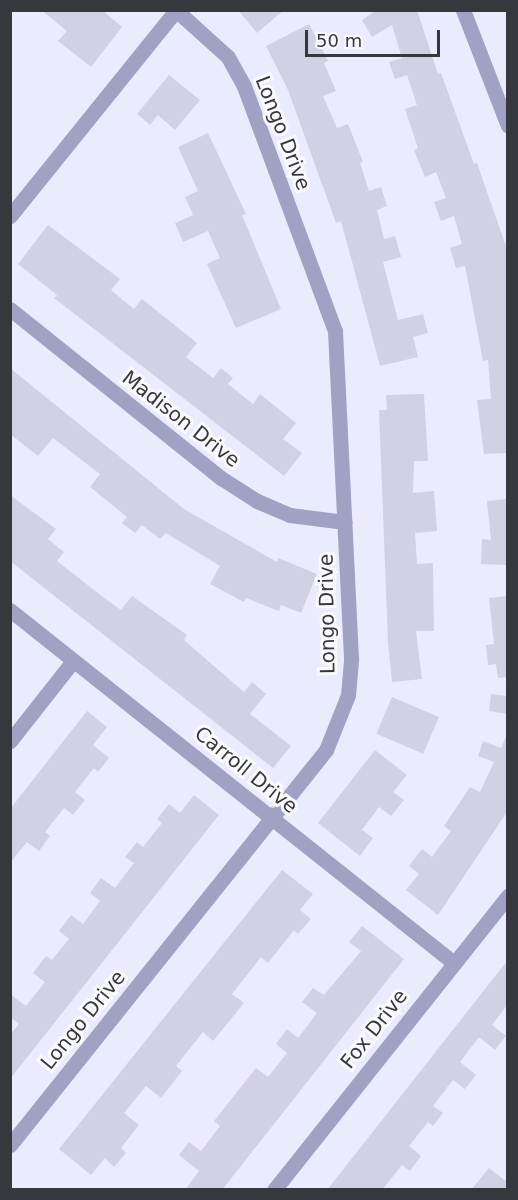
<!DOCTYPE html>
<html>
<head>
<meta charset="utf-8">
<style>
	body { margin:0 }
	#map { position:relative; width:518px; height:1200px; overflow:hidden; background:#ebebfe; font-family:"DejaVu Sans",sans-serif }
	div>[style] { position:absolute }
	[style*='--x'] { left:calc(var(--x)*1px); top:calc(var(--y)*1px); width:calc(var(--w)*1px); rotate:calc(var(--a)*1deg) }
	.building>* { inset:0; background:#d1d1e3; transform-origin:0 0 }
	.minor>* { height:15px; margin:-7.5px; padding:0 7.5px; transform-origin:7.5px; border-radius:7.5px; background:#a1a1c3 }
	.tertiary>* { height:15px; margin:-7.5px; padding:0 7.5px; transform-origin:7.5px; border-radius:7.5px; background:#a1a1c3 }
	span { translate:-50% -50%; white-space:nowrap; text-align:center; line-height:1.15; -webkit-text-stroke:6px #fafafd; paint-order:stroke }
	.street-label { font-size:20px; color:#37373e }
	.frame { position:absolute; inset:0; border:12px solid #37373e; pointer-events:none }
	.scale { position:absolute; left:305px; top:30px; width:135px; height:27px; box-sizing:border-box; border:3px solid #37373e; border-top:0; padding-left:8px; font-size:18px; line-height:21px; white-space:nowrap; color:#37373e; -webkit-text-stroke:4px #fafafd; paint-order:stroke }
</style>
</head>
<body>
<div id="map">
	<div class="building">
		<div style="clip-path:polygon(41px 10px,102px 10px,122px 27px,91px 67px,58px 41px,67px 31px)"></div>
		<div style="clip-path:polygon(238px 10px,284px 10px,257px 33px)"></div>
		<div style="clip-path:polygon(377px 10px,417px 10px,438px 74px,441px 73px,474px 164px,477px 163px,507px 249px,507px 453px,484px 454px,477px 400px,491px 399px,488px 360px,483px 361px,465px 266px,456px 268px,450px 248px,462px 244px,454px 216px,441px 221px,434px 202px,446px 198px,436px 172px,425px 177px,414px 150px,418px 148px,405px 109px,417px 105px,407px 75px,395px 79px,389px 62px,402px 58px,392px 25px,372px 37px,362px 20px)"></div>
		<div style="clip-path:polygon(309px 24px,328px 61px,324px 63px,336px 91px,323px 96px,337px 128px,348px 124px,363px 162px,360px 163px,369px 191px,381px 187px,387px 206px,377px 210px,384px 239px,395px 236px,401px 257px,383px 262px,398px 320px,423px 314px,428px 333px,413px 337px,418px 357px,380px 366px,341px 221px,336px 223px,288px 90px,266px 46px)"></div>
		<div style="clip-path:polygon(169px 75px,200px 100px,175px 130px,158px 115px,150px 125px,137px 114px)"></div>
		<div style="clip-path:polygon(208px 133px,246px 214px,242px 215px,281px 309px,236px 328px,207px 264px,220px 258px,208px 231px,183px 242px,175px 223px,193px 215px,185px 197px,198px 191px,178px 147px)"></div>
		<div style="clip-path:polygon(48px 225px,120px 279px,111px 290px,134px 309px,142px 299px,197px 343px,186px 357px,213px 378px,221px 368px,233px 378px,228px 384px,253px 404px,260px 394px,296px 423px,283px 439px,302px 453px,284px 476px,54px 298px,57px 295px,18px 264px)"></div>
		<div style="clip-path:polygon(10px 368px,184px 509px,277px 562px,278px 558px,317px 574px,301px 613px,281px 605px,279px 611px,246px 598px,244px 602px,210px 584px,220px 566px,166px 533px,160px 539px,142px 525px,135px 533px,122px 523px,127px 517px,90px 487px,100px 474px,53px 438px,38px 456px,10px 434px)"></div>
		<div style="clip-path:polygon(424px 394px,428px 461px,414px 461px,413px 493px,434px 491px,437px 531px,415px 533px,417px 564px,433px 563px,434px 631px,416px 631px,422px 679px,392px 682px,388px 643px,379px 410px,387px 410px,386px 395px)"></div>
		<div style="clip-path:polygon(10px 495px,56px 529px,48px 539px,64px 552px,57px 561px,103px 597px,121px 610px,132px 596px,187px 635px,184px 640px,244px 692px,252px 682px,266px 694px,250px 714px,291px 746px,273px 768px,10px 561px)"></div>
		<div style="clip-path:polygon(507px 499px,507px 565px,481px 564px,482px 539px,491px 540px,487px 501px)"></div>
		<div style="clip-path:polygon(507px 596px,507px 677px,498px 678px,496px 664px,488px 665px,486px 645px,494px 644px,489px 598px)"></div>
		<div style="clip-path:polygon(491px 694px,507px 696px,507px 714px,489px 711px)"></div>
		<div style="left:392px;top:697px;width:51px;height:40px;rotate:23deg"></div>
		<div style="clip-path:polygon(87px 711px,107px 727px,93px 745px,109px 758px,98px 772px,94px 768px,75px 792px,85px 800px,73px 815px,64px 808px,45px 832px,50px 836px,39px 851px,27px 842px,10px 863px,10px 809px)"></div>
		<div style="clip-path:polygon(507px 734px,507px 812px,438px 915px,406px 890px,419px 874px,409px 866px,422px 849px,432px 857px,451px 831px,444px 826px,470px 787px,480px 792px,494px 762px,478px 756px,483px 741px,501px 748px)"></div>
		<div style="clip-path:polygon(375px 750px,407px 775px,393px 792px,404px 800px,391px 816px,379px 807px,362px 830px,373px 838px,360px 856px,318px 823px)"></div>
		<div style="clip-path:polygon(194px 795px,219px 815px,10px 1079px,10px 1035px,19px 1024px,10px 1017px,10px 994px,26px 1006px,45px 982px,33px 973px,46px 956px,52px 960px,69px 939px,59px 931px,71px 915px,83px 924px,100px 901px,90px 893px,101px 878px,115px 888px,134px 863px,125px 857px,137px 842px,143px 847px,162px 823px,157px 819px,169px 804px,180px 813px)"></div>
		<div style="clip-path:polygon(282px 870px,313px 894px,300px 910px,311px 919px,298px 934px,294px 930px,268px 963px,261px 957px,232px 994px,244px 1003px,213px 1041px,203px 1032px,176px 1066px,182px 1071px,161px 1098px,146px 1086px,124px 1113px,139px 1125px,121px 1148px,126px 1153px,114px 1167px,105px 1158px,91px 1175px,59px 1149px)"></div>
		<div style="clip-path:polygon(362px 926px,404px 959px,222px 1190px,185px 1190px,199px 1171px,179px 1155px,189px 1142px,201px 1151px,220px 1126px,214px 1121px,256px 1068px,268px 1077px,287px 1053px,276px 1044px,287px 1029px,298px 1038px,317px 1013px,302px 1002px,313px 988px,324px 995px,361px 951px,349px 942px)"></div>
		<div style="clip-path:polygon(507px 961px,507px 1005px,492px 1025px,506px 1036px,495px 1050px,479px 1037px,460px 1062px,476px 1075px,465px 1089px,453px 1080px,433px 1106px,443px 1113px,433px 1126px,428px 1122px,409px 1146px,421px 1156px,410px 1171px,402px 1165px,382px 1190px,327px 1190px)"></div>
		<div style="clip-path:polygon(489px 1168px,507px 1182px,507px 1190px,471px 1190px)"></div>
	</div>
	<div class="minor">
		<div style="--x:463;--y:10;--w:124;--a:68.8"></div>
		<div style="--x:10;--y:309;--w:270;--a:38.7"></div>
		<div style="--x:221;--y:478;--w:43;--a:32.6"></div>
		<div style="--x:257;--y:501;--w:36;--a:23"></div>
		<div style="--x:290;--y:515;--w:55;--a:7.3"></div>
		<div style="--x:10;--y:610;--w:567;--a:38.49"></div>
		<div style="--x:10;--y:741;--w:102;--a:-51.8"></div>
		<div style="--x:10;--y:1145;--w:506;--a:-51.34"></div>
		<div style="--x:326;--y:750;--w:59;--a:-68.2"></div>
		<div style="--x:348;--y:695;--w:37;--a:-85"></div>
		<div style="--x:351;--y:658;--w:327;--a:-92.8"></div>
		<div style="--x:335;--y:331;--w:261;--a:-110.4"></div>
		<div style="--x:244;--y:86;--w:33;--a:-119"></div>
		<div style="--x:228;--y:57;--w:70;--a:-137.9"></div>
		<div style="--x:274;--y:1190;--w:376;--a:-51.5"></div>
	</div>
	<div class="tertiary">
		<div style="--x:10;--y:216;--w:265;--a:-51.1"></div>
	</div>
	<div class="street-label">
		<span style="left:283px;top:133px;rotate:69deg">Longo Drive</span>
		<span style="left:181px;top:419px;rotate:38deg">Madison Drive</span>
		<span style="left:327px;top:614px;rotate:-91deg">Longo Drive</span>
		<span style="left:246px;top:770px;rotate:39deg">Carroll Drive</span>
		<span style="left:83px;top:1020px;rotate:-51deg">Longo Drive</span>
		<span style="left:374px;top:1029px;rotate:-52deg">Fox Drive</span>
	</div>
	<div class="frame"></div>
	<div class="scale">50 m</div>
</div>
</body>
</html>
